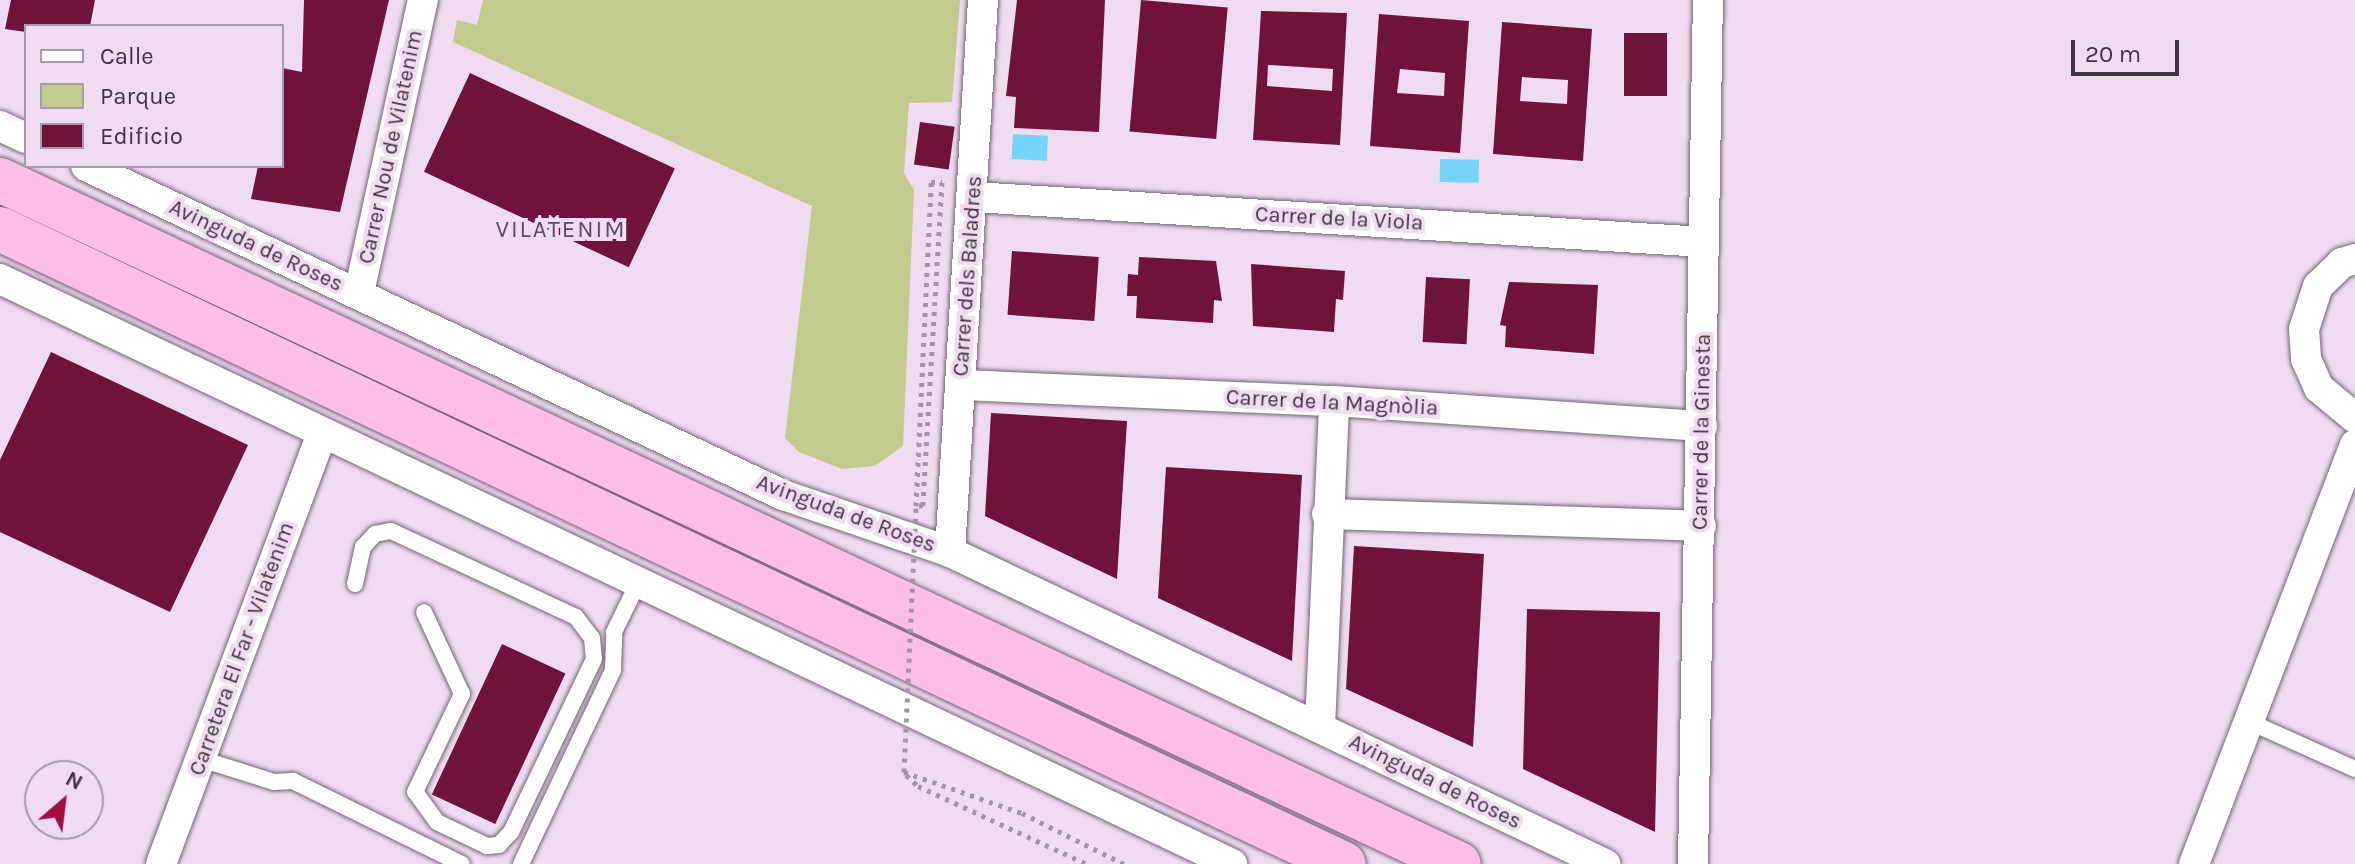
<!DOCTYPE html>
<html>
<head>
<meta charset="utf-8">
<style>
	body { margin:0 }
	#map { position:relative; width:2355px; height:864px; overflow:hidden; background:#efdcf1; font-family:Karla,sans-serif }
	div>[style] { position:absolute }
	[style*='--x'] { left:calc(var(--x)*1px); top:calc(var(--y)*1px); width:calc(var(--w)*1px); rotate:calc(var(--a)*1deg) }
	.green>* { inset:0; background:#c3ca8e }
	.water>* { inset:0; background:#75d4f8; transform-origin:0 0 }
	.building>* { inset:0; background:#6f133b; transform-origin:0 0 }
	.path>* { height:5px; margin-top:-2.5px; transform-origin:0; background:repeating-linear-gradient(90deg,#a395a5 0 4px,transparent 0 10px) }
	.roads { filter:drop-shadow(0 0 2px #736375) drop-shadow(0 0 2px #736375) }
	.service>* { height:16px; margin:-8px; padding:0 8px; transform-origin:8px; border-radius:8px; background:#fff }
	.minor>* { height:30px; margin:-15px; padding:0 15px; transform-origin:15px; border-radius:15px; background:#fff }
	.trunk>* { height:44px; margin:-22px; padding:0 22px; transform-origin:22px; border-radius:22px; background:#ffbee7 }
	.path-bridge>* { height:5px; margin-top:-2.5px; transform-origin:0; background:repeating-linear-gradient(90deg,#a395a5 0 4px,transparent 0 10px) }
	span { translate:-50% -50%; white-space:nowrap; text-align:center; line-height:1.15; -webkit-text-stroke:8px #efdcf1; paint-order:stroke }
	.street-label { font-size:22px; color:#3d363e }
	.neighbourhood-label { font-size:24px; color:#5b4c5d; letter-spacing:2px }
	.legend { position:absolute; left:24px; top:24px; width:260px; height:144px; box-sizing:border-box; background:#efdcf1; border:2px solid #a89aa9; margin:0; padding:10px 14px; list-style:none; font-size:24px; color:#3d363e }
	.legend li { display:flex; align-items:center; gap:16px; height:40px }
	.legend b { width:40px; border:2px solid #a89aa9 }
	.north { position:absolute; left:24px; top:760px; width:80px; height:80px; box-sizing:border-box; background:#efdcf1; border:2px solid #a89aa9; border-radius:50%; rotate:28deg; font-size:22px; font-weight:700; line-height:32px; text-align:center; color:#3d363e }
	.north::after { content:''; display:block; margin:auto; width:28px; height:36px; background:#a50e45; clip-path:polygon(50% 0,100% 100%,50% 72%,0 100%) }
	.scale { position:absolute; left:2071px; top:40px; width:108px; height:36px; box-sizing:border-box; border:4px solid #3d363e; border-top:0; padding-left:10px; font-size:24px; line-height:28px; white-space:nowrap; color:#3d363e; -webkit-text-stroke:6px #efdcf1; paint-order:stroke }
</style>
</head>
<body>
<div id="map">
	<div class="green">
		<div style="clip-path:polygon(483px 0,960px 0,952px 102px,909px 103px,904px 173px,914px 190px,903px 446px,875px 466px,842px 469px,799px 452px,785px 438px,812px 206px,453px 42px,457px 20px,477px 25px)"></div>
	</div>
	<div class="water">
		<div style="left:1013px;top:134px;width:35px;height:25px;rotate:3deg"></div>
		<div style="left:1440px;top:159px;width:39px;height:23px;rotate:1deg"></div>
	</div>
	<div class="building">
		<div style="clip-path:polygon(11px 0,95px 0,90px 26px,26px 26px,26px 32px,5px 29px)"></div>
		<div style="clip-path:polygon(304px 0,389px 0,340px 212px,251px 199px,258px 166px,282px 166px,282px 68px,302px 72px)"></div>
		<div style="clip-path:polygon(1017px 0,1105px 0,1099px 132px,1014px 128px,1016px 97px,1006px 96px)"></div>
		<div style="left:1141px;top:0;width:87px;height:132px;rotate:5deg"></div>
		<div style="clip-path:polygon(evenodd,1261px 11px,1347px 13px,1340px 145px,1253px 140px,1261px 11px,1268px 65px,1333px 69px,1332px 91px,1267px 86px,1268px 65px)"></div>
		<div style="clip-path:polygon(evenodd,1379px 14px,1469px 21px,1460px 153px,1370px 146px,1379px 14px,1400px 69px,1445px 73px,1444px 96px,1397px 93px,1400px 69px)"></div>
		<div style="clip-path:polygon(evenodd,1502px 22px,1592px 29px,1583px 161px,1493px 154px,1502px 22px,1522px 77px,1568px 80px,1567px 104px,1520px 101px,1522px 77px)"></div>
		<div style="left:1624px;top:33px;width:43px;height:63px"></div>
		<div style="left:470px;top:73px;width:226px;height:109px;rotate:25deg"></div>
		<div style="left:920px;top:122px;width:35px;height:43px;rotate:8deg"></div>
		<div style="left:1012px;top:251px;width:87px;height:64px;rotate:4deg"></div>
		<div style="clip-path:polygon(1139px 257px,1216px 261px,1222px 301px,1214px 300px,1213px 323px,1136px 318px,1137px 296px,1127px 296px,1128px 274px,1138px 275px)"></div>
		<div style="clip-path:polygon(1251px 264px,1345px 271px,1343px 300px,1336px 299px,1334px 332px,1253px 326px)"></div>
		<div style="left:1426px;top:277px;width:44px;height:65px;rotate:3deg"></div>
		<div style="clip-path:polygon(1509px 282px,1598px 285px,1594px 354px,1505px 347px,1506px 326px,1500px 325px)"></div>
		<div style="clip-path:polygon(51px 352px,248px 445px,170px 612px,0 532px,0 460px)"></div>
		<div style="clip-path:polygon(991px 413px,1127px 421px,1117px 579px,985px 516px)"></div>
		<div style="clip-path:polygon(1166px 467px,1302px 475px,1292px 661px,1158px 598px)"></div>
		<div style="clip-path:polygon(1354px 546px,1484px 554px,1473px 747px,1346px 689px)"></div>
		<div style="clip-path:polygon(1527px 609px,1660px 612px,1655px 832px,1523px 769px)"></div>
		<div style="left:502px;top:644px;width:70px;height:166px;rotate:25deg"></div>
	</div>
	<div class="path">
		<div style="--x:931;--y:182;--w:11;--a:0"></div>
		<div style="--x:942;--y:182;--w:324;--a:93.4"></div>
		<div style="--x:923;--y:505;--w:7;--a:172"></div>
		<div style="--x:916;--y:506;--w:324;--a:-87.3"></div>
		<div style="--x:904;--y:772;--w:125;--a:19.2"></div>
		<div style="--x:1022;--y:813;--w:114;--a:26.6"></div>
		<div style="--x:906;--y:775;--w:16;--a:43"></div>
		<div style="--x:918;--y:786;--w:186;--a:24.8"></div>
	</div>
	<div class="roads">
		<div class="service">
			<div style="--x:355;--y:584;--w:38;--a:-78"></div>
			<div style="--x:363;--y:547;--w:18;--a:-47"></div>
			<div style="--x:375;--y:534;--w:16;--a:-11"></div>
			<div style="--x:391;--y:531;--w:204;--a:24.9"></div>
			<div style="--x:576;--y:617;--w:26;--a:53"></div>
			<div style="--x:592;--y:638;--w:21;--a:85"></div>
			<div style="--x:594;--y:659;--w:192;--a:115.6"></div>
			<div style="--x:511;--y:832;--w:18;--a:133"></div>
			<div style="--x:499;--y:845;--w:12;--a:175"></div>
			<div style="--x:487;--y:846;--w:55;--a:-154.4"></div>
			<div style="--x:437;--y:822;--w:37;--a:-126"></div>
			<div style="--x:415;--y:792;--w:109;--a:-64.4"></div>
			<div style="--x:462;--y:694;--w:90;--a:-114.9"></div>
			<div style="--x:2250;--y:722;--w:115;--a:24.1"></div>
			<div style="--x:201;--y:759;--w:77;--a:17.5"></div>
			<div style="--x:274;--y:782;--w:19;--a:-3"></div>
			<div style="--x:293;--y:781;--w:188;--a:26.2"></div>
			<div style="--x:521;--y:864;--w:215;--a:-64.6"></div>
			<div style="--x:613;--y:670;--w:38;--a:-88"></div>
			<div style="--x:614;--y:632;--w:52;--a:-63.9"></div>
		</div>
		<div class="minor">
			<div style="--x:0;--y:126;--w:29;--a:25"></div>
			<div style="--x:86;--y:166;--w:771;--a:25.27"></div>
			<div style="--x:783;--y:495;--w:176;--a:18.8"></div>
			<div style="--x:950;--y:552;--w:726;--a:25.47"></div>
			<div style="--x:974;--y:197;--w:731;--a:3.53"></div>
			<div style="--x:2355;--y:259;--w:14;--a:163"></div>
			<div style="--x:2342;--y:263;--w:33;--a:136"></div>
			<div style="--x:2318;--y:286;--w:45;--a:108"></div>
			<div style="--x:2304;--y:329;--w:30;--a:86"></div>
			<div style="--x:2306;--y:359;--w:32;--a:66"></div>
			<div style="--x:2319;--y:388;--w:47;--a:39.8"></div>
			<div style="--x:0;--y:279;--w:1364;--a:25.4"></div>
			<div style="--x:359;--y:293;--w:300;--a:-77.7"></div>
			<div style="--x:962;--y:385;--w:372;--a:2.5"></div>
			<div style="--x:1334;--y:401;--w:369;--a:3.9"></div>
			<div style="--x:1327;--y:514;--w:374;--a:1.8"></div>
			<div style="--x:950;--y:552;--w:553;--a:-86.58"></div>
			<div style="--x:1320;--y:727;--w:326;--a:-87.5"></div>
			<div style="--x:161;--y:864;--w:459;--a:-69.5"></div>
			<div style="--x:1693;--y:864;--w:864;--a:-89.01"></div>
			<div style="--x:2194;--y:864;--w:449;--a:-69"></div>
		</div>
		<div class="trunk">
			<div style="--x:0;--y:180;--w:1611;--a:25.12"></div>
			<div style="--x:0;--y:229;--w:1486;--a:25.29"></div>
		</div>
	</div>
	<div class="path-bridge">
		<div style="--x:904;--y:772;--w:266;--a:-87.4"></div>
	</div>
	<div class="street-label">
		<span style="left:391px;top:147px;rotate:-78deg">Carrer Nou de Vilatenim</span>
		<span style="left:1339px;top:219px;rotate:3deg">Carrer de la Viola</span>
		<span style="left:256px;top:246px;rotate:25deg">Avinguda de Roses</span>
		<span style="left:968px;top:276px;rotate:-86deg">Carrer dels Baladres</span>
		<span style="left:1332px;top:403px;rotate:3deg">Carrer de la Magnòlia</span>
		<span style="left:1702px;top:432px;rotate:-89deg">Carrer de la Ginesta</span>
		<span style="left:846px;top:514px;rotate:20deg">Avinguda de Roses</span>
		<span style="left:242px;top:649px;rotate:-70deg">Carretera El Far - Vilatenim</span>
		<span style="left:1435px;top:782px;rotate:26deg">Avinguda de Roses</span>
	</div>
	<div class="neighbourhood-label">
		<span style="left:561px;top:230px">VILATENIM</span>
	</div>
	<ul class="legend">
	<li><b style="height:10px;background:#fff"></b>Calle</li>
	<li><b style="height:22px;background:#c3ca8e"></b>Parque</li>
	<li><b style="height:22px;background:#6f133b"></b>Edificio</li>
	</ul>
	<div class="north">N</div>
	<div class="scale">20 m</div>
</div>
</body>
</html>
